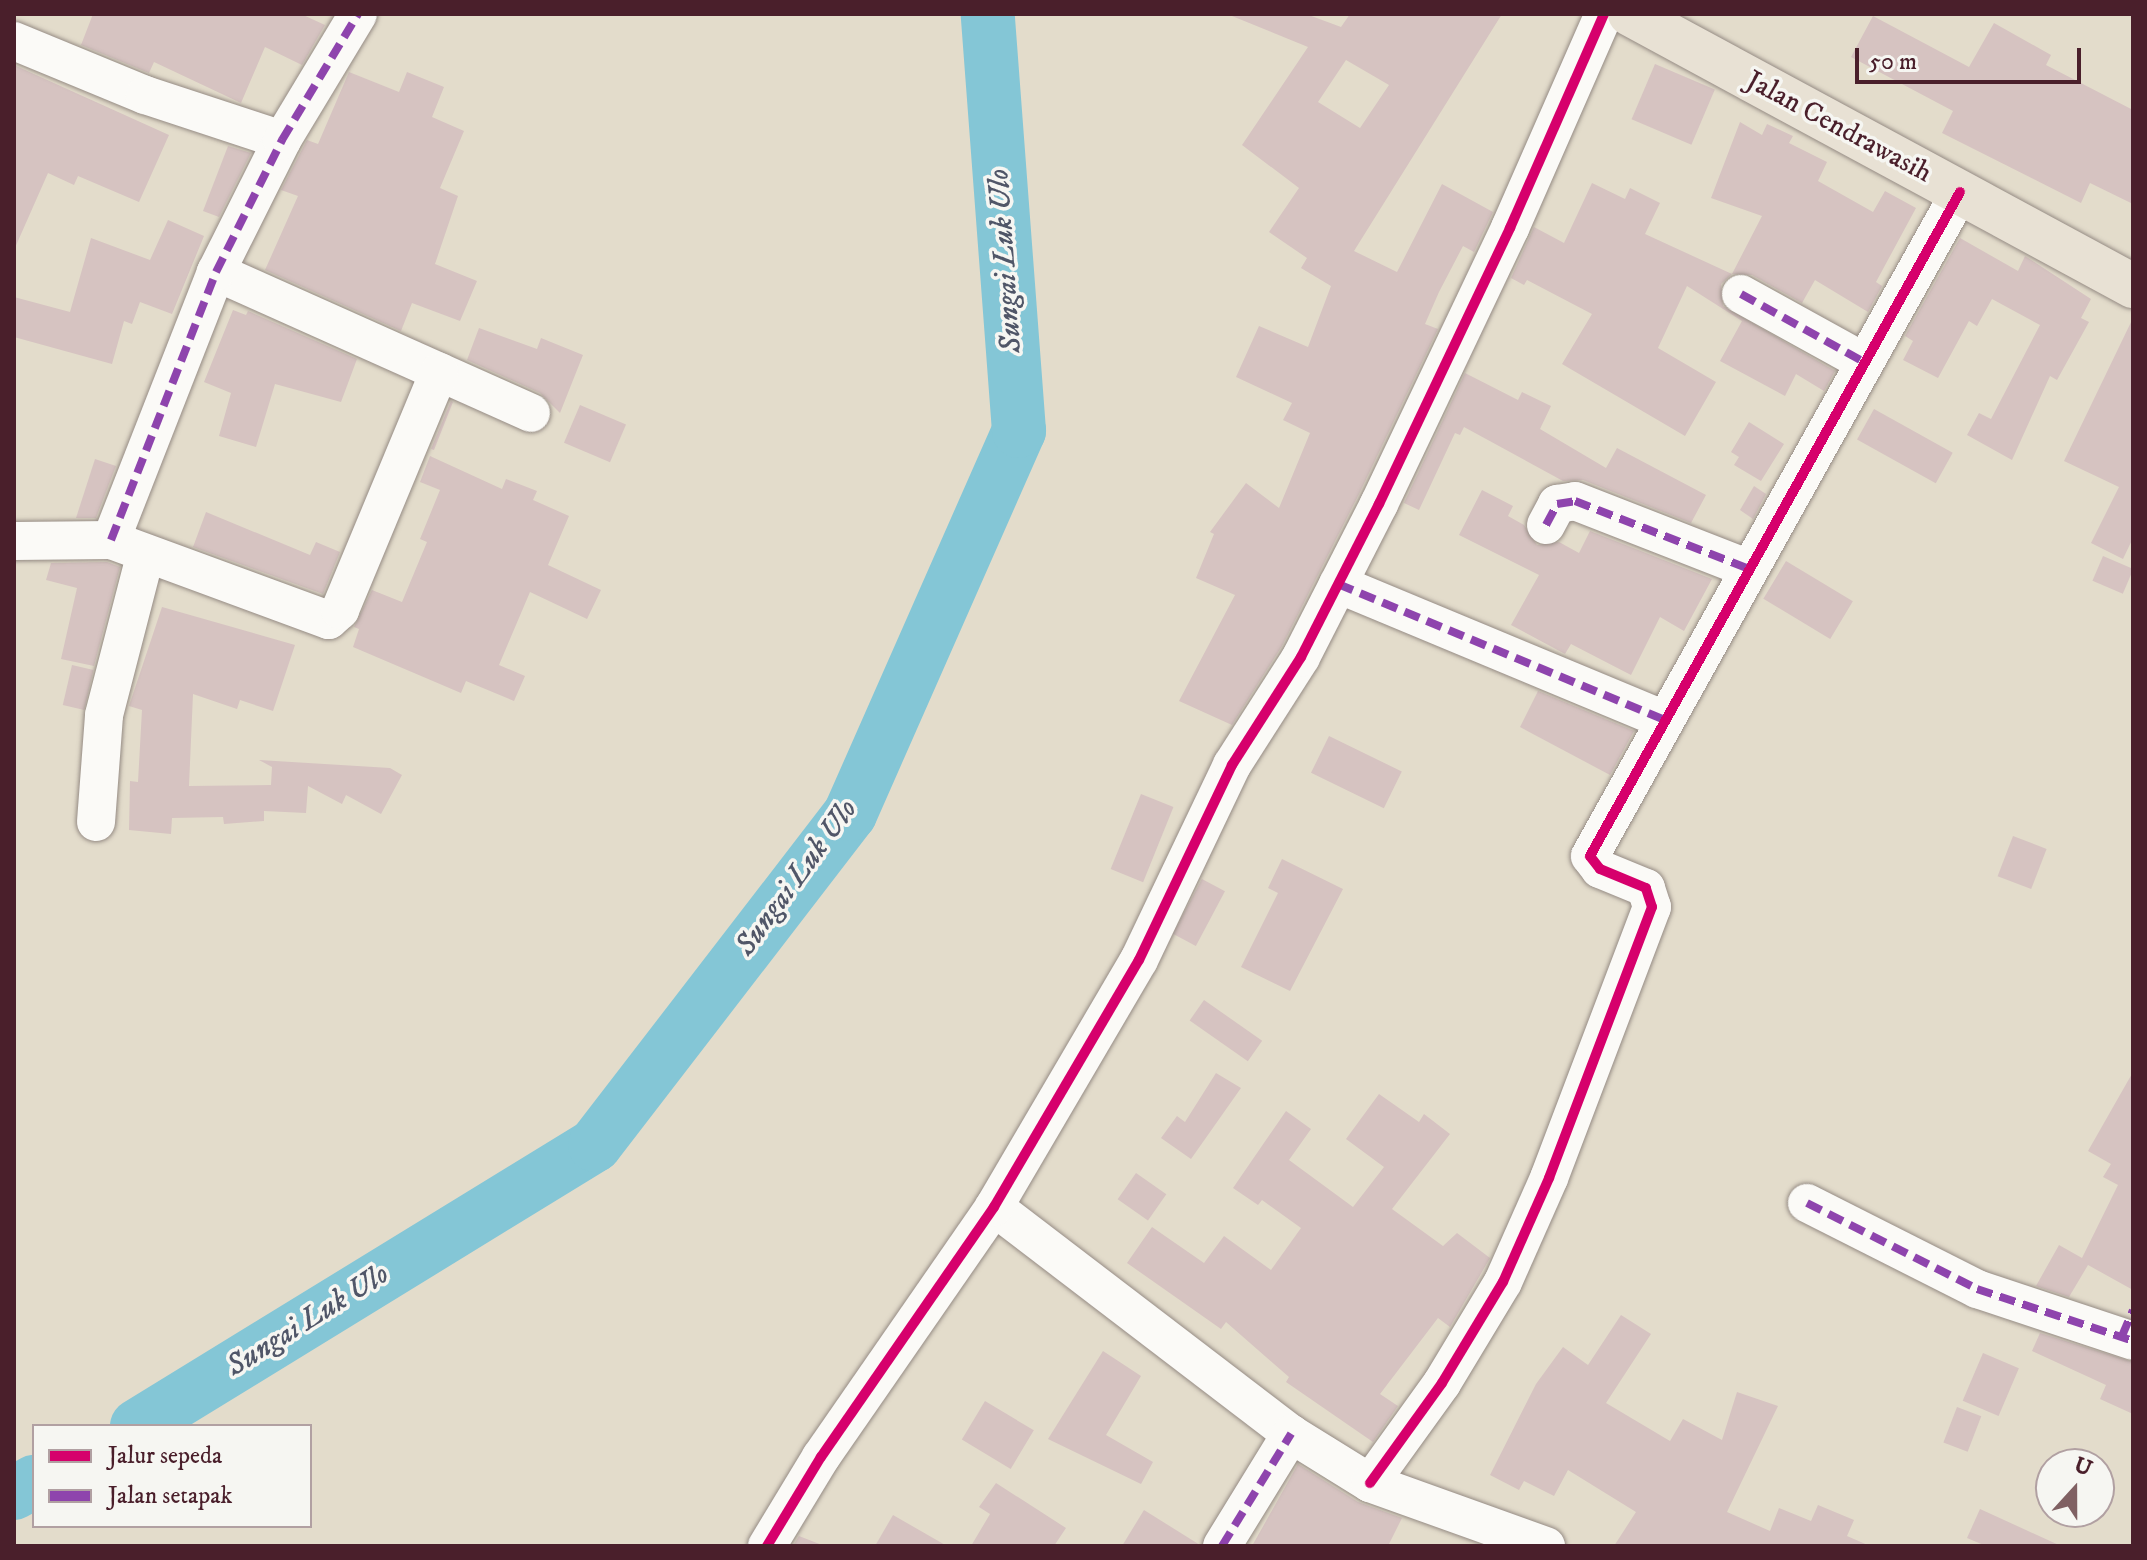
<!DOCTYPE html>
<html>
<head>
<meta charset="utf-8">
<style>
	body { margin:0 }
	#map { position:relative; width:2147px; height:1560px; overflow:hidden; background:#e3dccb; font-family:"IM FELL DW Pica",serif }
	div>[style] { position:absolute }
	[style*='--x'] { left:calc(var(--x)*1px); top:calc(var(--y)*1px); width:calc(var(--w)*1px); rotate:calc(var(--a)*1deg) }
	.river>* { height:54px; margin:-27px; padding:0 27px; transform-origin:27px; border-radius:27px; background:#84c6d6 }
	.building>* { inset:0; background:#d6c3c1; transform-origin:0 0 }
	.roads { filter:drop-shadow(0 0 2px #958b84) drop-shadow(0 0 2px #958b84) }
	.minor>* { height:38px; margin:-19px; padding:0 19px; transform-origin:19px; border-radius:19px; background:#fbfaf7 }
	.major>* { height:44px; margin:-22px; padding:0 22px; transform-origin:22px; border-radius:22px; background:#e8e1d4 }
	.quiet>* { height:8px; margin-top:-4px; transform-origin:0; background:repeating-linear-gradient(90deg,#8e44ad 0 16px,transparent 0 24px) }
	.cycleway>* { height:10px; margin:-5px; padding:0 5px; transform-origin:5px; border-radius:5px; background:#d6006c }
	span { translate:-50% -50%; white-space:nowrap; text-align:center; line-height:1.15; -webkit-text-stroke:7px #f6f6f2; paint-order:stroke }
	.street-label { font-size:28px; color:#4a1f2b }
	.water-label { font-size:30px; color:#505668; font-style:italic }
	.frame { position:absolute; inset:0; border:16px solid #4a1f2b; pointer-events:none }
	.legend { position:absolute; left:32px; top:1424px; width:280px; height:104px; box-sizing:border-box; background:#f6f6f2; border:2px solid #b1a0a2; margin:0; padding:10px 14px; list-style:none; font-size:24px; color:#4a1f2b }
	.legend li { display:flex; align-items:center; gap:16px; height:40px }
	.legend b { width:40px; border:2px solid #b1a0a2 }
	.north { position:absolute; left:2035px; top:1448px; width:80px; height:80px; box-sizing:border-box; background:#f6f6f2; border:2px solid #b1a0a2; border-radius:50%; rotate:21deg; font-size:22px; font-weight:700; line-height:32px; text-align:center; color:#4a1f2b }
	.north::after { content:''; display:block; margin:auto; width:28px; height:36px; background:#806163; clip-path:polygon(50% 0,100% 100%,50% 72%,0 100%) }
	.scale { position:absolute; left:1855px; top:48px; width:226px; height:36px; box-sizing:border-box; border:4px solid #4a1f2b; border-top:0; padding-left:10px; font-size:24px; line-height:28px; white-space:nowrap; color:#4a1f2b; -webkit-text-stroke:6px #f6f6f2; paint-order:stroke }
</style>
</head>
<body>
<div id="map">
	<div class="river">
		<div style="--x:137;--y:1426;--w:537;--a:-31.53"></div>
		<div style="--x:595;--y:1145;--w:418;--a:-52.4"></div>
		<div style="--x:850;--y:814;--w:419;--a:-66.2"></div>
		<div style="--x:1019;--y:431;--w:418;--a:-94.3"></div>
		<div style="--x:14;--y:1493;--w:23;--a:-29"></div>
	</div>
	<div class="building">
		<div style="clip-path:polygon(93px 14px,301px 14px,325px 25px,302px 65px,265px 47px,241px 103px,154px 62px,149px 73px,81px 45px)"></div>
		<div style="clip-path:polygon(evenodd,1227px 14px,1306px 14px,1341px 27px,1350px 14px,1502px 14px,1354px 251px,1397px 272px,1442px 184px,1493px 212px,1474px 252px,1463px 246px,1439px 292px,1425px 324px,1438px 329px,1359px 494px,1282px 646px,1232px 725px,1179px 701px,1235px 595px,1196px 578px,1214px 534px,1210px 532px,1246px 483px,1279px 508px,1310px 433px,1283px 420px,1292px 403px,1236px 377px,1259px 326px,1308px 347px,1331px 286px,1301px 268px,1307px 258px,1269px 232px,1299px 188px,1242px 145px,1308px 47px,1227px 14px,1346px 60px,1389px 85px,1360px 128px,1318px 102px,1346px 60px)"></div>
		<div style="clip-path:polygon(1873px 16px,1969px 67px,1994px 23px,2051px 55px,2046px 65px,2133px 110px,2133px 204px,2090px 183px,2081px 203px,1942px 133px,1953px 111px,1851px 57px)"></div>
		<div style="left:1655px;top:64px;width:65px;height:60px;rotate:23deg"></div>
		<div style="clip-path:polygon(14px 65px,169px 135px,139px 202px,78px 176px,74px 185px,48px 173px,14px 250px)"></div>
		<div style="clip-path:polygon(349px 72px,399px 92px,407px 72px,444px 87px,432px 117px,464px 131px,440px 188px,458px 196px,435px 264px,477px 281px,460px 321px,412px 303px,401px 331px,265px 270px,298px 196px,281px 190px,307px 140px,318px 144px)"></div>
		<div style="clip-path:polygon(1740px 122px,1762px 135px,1767px 124px,1793px 136px,1789px 143px,1827px 162px,1818px 181px,1873px 212px,1885px 191px,1916px 208px,1876px 282px,1882px 286px,1868px 312px,1815px 280px,1802px 303px,1752px 275px,1732px 274px,1762px 216px,1711px 198px)"></div>
		<div style="clip-path:polygon(228px 146px,251px 153px,219px 217px,203px 211px)"></div>
		<div style="clip-path:polygon(1592px 183px,1625px 199px,1630px 188px,1660px 203px,1645px 234px,1732px 274px,1721px 284px,1723px 306px,1835px 371px,1824px 391px,1796px 374px,1785px 396px,1720px 361px,1742px 321px,1687px 286px,1658px 348px,1716px 382px,1685px 436px,1562px 364px,1592px 314px,1527px 280px,1524px 285px,1511px 278px,1534px 227px,1564px 243px)"></div>
		<div style="clip-path:polygon(168px 220px,204px 236px,172px 314px,140px 302px,132px 324px,124px 321px,112px 364px,14px 337px,14px 297px,70px 312px,91px 238px,150px 260px)"></div>
		<div style="clip-path:polygon(1960px 238px,2018px 271px,2025px 256px,2091px 299px,2081px 318px,2089px 322px,2057px 380px,2050px 376px,2012px 460px,1967px 435px,1979px 413px,1991px 419px,2040px 325px,1992px 299px,1977px 326px,1969px 321px,1938px 378px,1903px 360px,1913px 341px,1905px 336px)"></div>
		<div style="clip-path:polygon(233px 310px,246px 315px,248px 311px,357px 359px,341px 402px,275px 384px,256px 447px,219px 436px,231px 393px,204px 382px)"></div>
		<div style="clip-path:polygon(2133px 318px,2133px 538px,2123px 559px,2091px 543px,2119px 487px,2064px 461px)"></div>
		<div style="clip-path:polygon(479px 328px,537px 349px,541px 338px,583px 355px,560px 413px,540px 393px,467px 360px)"></div>
		<div style="clip-path:polygon(1465px 373px,1518px 400px,1522px 392px,1551px 406px,1540px 429px,1606px 468px,1617px 448px,1706px 495px,1691px 523px,1583px 480px,1563px 481px,1464px 427px,1460px 435px,1455px 433px,1419px 510px,1404px 503px)"></div>
		<div style="clip-path:polygon(451px 401px,453px 402px,434px 450px,431px 449px)"></div>
		<div style="left:580px;top:405px;width:50px;height:41px;rotate:23deg"></div>
		<div style="left:1874px;top:409px;width:90px;height:35px;rotate:29deg"></div>
		<div style="clip-path:polygon(1749px 422px,1784px 444px,1761px 481px,1734px 465px,1739px 457px,1731px 452px)"></div>
		<div style="clip-path:polygon(430px 456px,502px 489px,506px 479px,537px 491px,533px 500px,569px 516px,548px 565px,601px 590px,587px 619px,530px 592px,499px 665px,525px 676px,514px 701px,466px 681px,461px 693px,353px 647px,359px 629px,354px 627px,372px 590px,402px 602px,427px 542px,420px 539px,440px 490px,420px 482px)"></div>
		<div style="clip-path:polygon(95px 459px,116px 466px,96px 518px,76px 518px)"></div>
		<div style="clip-path:polygon(1754px 486px,1766px 494px,1753px 519px,1740px 510px)"></div>
		<div style="clip-path:polygon(1482px 490px,1513px 506px,1508px 516px,1524px 525px,1537px 545px,1559px 542px,1579px 553px,1590px 531px,1712px 579px,1684px 631px,1660px 617px,1631px 675px,1571px 644px,1565px 654px,1511px 625px,1539px 575px,1459px 535px)"></div>
		<div style="clip-path:polygon(206px 512px,310px 555px,316px 542px,340px 552px,323px 594px,193px 547px)"></div>
		<div style="left:2103px;top:556px;width:33px;height:27px;rotate:23deg"></div>
		<div style="left:1786px;top:561px;width:78px;height:44px;rotate:31deg"></div>
		<div style="clip-path:polygon(107px 562px,120px 567px,94px 666px,61px 659px,77px 588px,46px 580px,51px 563px)"></div>
		<div style="clip-path:polygon(162px 607px,295px 645px,273px 711px,240px 700px,237px 709px,193px 694px,189px 786px,271px 785px,272px 767px,259px 760px,390px 768px,402px 775px,381px 814px,346px 795px,342px 804px,308px 786px,306px 813px,264px 811px,264px 821px,224px 824px,223px 817px,172px 818px,171px 834px,129px 830px,130px 781px,138px 782px,142px 710px,129px 706px)"></div>
		<div style="left:72px;top:665px;width:22px;height:41px;rotate:13deg"></div>
		<div style="clip-path:polygon(1538px 691px,1634px 731px,1610px 775px,1520px 727px)"></div>
		<div style="left:1329px;top:736px;width:81px;height:41px;rotate:26deg"></div>
		<div style="left:1141px;top:794px;width:35px;height:81px;rotate:22deg"></div>
		<div style="left:2013px;top:836px;width:36px;height:43px;rotate:21deg"></div>
		<div style="clip-path:polygon(1282px 859px,1343px 889px,1290px 991px,1241px 967px,1278px 893px,1268px 888px)"></div>
		<div style="left:1202px;top:879px;width:26px;height:62px;rotate:28deg"></div>
		<div style="left:1204px;top:1000px;width:71px;height:25px;rotate:35deg"></div>
		<div style="clip-path:polygon(2133px 1072px,2133px 1290px,2088px 1265px,2069px 1297px,2036px 1286px,2059px 1245px,2082px 1258px,2118px 1185px,2103px 1177px,2111px 1164px,2088px 1151px)"></div>
		<div style="clip-path:polygon(1216px 1073px,1241px 1088px,1191px 1159px,1161px 1138px,1177px 1116px,1185px 1122px)"></div>
		<div style="clip-path:polygon(1379px 1094px,1419px 1122px,1424px 1114px,1450px 1134px,1392px 1209px,1443px 1246px,1457px 1233px,1490px 1258px,1450px 1327px,1438px 1318px,1380px 1394px,1398px 1406px,1373px 1442px,1286px 1382px,1289px 1377px,1226px 1322px,1221px 1329px,1127px 1263px,1152px 1227px,1204px 1263px,1224px 1236px,1271px 1270px,1301px 1228px,1262px 1200px,1258px 1205px,1233px 1188px,1286px 1111px,1311px 1129px,1289px 1160px,1353px 1207px,1384px 1167px,1346px 1139px)"></div>
		<div style="left:1136px;top:1173px;width:37px;height:32px;rotate:35deg"></div>
		<div style="clip-path:polygon(1621px 1315px,1651px 1334px,1606px 1403px,1670px 1441px,1683px 1419px,1722px 1440px,1737px 1392px,1778px 1406px,1727px 1512px,1770px 1531px,1779px 1508px,1811px 1521px,1818px 1505px,1854px 1520px,1847px 1536px,1870px 1546px,1614px 1546px,1636px 1512px,1568px 1470px,1554px 1496px,1524px 1481px,1519px 1490px,1490px 1475px,1536px 1384px,1563px 1347px,1588px 1365px)"></div>
		<div style="clip-path:polygon(2040px 1333px,2133px 1362px,2133px 1414px,2100px 1399px,2106px 1385px,2032px 1351px)"></div>
		<div style="clip-path:polygon(1103px 1351px,1141px 1376px,1106px 1435px,1153px 1462px,1141px 1484px,1048px 1439px)"></div>
		<div style="left:1983px;top:1353px;width:39px;height:52px;rotate:23deg"></div>
		<div style="left:985px;top:1401px;width:57px;height:45px;rotate:31deg"></div>
		<div style="left:1957px;top:1407px;width:26px;height:38px;rotate:21deg"></div>
		<div style="clip-path:polygon(1298px 1464px,1358px 1502px,1402px 1518px,1388px 1546px,1252px 1546px)"></div>
		<div style="clip-path:polygon(996px 1483px,1066px 1528px,1054px 1546px,971px 1546px,990px 1514px,979px 1507px)"></div>
		<div style="clip-path:polygon(1980px 1509px,2061px 1546px,1986px 1546px,1967px 1538px)"></div>
		<div style="clip-path:polygon(1144px 1510px,1200px 1545px,1200px 1546px,1122px 1546px)"></div>
		<div style="clip-path:polygon(893px 1515px,947px 1546px,875px 1546px)"></div>
		<div style="clip-path:polygon(799px 1536px,822px 1545px,822px 1546px,793px 1546px)"></div>
	</div>
	<div class="roads">
		<div class="minor">
			<div style="--x:14;--y:41;--w:142;--a:22.4"></div>
			<div style="--x:145;--y:95;--w:144;--a:18.2"></div>
			<div style="--x:216;--y:272;--w:345;--a:24.1"></div>
			<div style="--x:1741;--y:294;--w:141;--a:28.9"></div>
			<div style="--x:1546;--y:525;--w:24;--a:-62"></div>
			<div style="--x:1557;--y:504;--w:18;--a:-9"></div>
			<div style="--x:1575;--y:501;--w:187;--a:21.3"></div>
			<div style="--x:111;--y:540;--w:288;--a:-68.6"></div>
			<div style="--x:216;--y:272;--w:148;--a:-63.4"></div>
			<div style="--x:282;--y:140;--w:147;--a:-58.9"></div>
			<div style="--x:14;--y:541;--w:97;--a:-0.6"></div>
			<div style="--x:111;--y:540;--w:232;--a:20.2"></div>
			<div style="--x:329;--y:620;--w:15;--a:-42"></div>
			<div style="--x:340;--y:610;--w:258;--a:-67.4"></div>
			<div style="--x:1338;--y:584;--w:354;--a:22.6"></div>
			<div style="--x:96;--y:822;--w:107;--a:-85.7"></div>
			<div style="--x:104;--y:715;--w:167;--a:-75.5"></div>
			<div style="--x:1807;--y:1203;--w:191;--a:26.8"></div>
			<div style="--x:1977;--y:1289;--w:164;--a:18.4"></div>
			<div style="--x:994;--y:1207;--w:374;--a:37.4"></div>
			<div style="--x:1291;--y:1434;--w:93;--a:31.8"></div>
			<div style="--x:1370;--y:1483;--w:187;--a:19.7"></div>
			<div style="--x:1370;--y:1483;--w:123;--a:-54.2"></div>
			<div style="--x:1442;--y:1383;--w:118;--a:-58.9"></div>
			<div style="--x:1503;--y:1282;--w:114;--a:-66.1"></div>
			<div style="--x:1549;--y:1178;--w:290;--a:-69.2"></div>
			<div style="--x:1652;--y:907;--w:20;--a:-108"></div>
			<div style="--x:1646;--y:888;--w:50;--a:-157.6"></div>
			<div style="--x:1600;--y:869;--w:16;--a:-128"></div>
			<div style="--x:1590;--y:856;--w:760;--a:-60.87"></div>
			<div style="--x:767;--y:1546;--w:104;--a:-58.8"></div>
			<div style="--x:821;--y:1457;--w:304;--a:-55.3"></div>
			<div style="--x:994;--y:1207;--w:286;--a:-59.6"></div>
			<div style="--x:1139;--y:960;--w:216;--a:-64.5"></div>
			<div style="--x:1232;--y:765;--w:128;--a:-57.4"></div>
			<div style="--x:1301;--y:657;--w:172;--a:-63"></div>
			<div style="--x:1379;--y:504;--w:306;--a:-64.6"></div>
			<div style="--x:1510;--y:228;--w:234;--a:-66.3"></div>
			<div style="--x:1222;--y:1546;--w:132;--a:-58.4"></div>
		</div>
		<div class="major">
			<div style="--x:1630;--y:14;--w:572;--a:28.4"></div>
		</div>
	</div>
	<div class="quiet">
		<div style="--x:1741;--y:294;--w:141;--a:28.9"></div>
		<div style="--x:1546;--y:525;--w:24;--a:-62"></div>
		<div style="--x:1557;--y:504;--w:18;--a:-9"></div>
		<div style="--x:1575;--y:501;--w:187;--a:21.3"></div>
		<div style="--x:111;--y:540;--w:288;--a:-68.6"></div>
		<div style="--x:216;--y:272;--w:148;--a:-63.4"></div>
		<div style="--x:282;--y:140;--w:147;--a:-58.9"></div>
		<div style="--x:1338;--y:584;--w:354;--a:22.6"></div>
		<div style="--x:1807;--y:1203;--w:191;--a:26.8"></div>
		<div style="--x:1977;--y:1289;--w:164;--a:18.4"></div>
		<div style="--x:2122;--y:1336;--w:28;--a:-67"></div>
		<div style="--x:1222;--y:1546;--w:132;--a:-58.4"></div>
	</div>
	<div class="cycleway">
		<div style="--x:1370;--y:1483;--w:123;--a:-54.2"></div>
		<div style="--x:1442;--y:1383;--w:118;--a:-58.9"></div>
		<div style="--x:1503;--y:1282;--w:114;--a:-66.1"></div>
		<div style="--x:1549;--y:1178;--w:290;--a:-69.2"></div>
		<div style="--x:1652;--y:907;--w:20;--a:-108"></div>
		<div style="--x:1646;--y:888;--w:50;--a:-157.6"></div>
		<div style="--x:1600;--y:869;--w:16;--a:-128"></div>
		<div style="--x:1590;--y:856;--w:760;--a:-60.87"></div>
		<div style="--x:767;--y:1546;--w:104;--a:-58.8"></div>
		<div style="--x:821;--y:1457;--w:304;--a:-55.3"></div>
		<div style="--x:994;--y:1207;--w:286;--a:-59.6"></div>
		<div style="--x:1139;--y:960;--w:216;--a:-64.5"></div>
		<div style="--x:1232;--y:765;--w:128;--a:-57.4"></div>
		<div style="--x:1301;--y:657;--w:172;--a:-63"></div>
		<div style="--x:1379;--y:504;--w:306;--a:-64.6"></div>
		<div style="--x:1510;--y:228;--w:234;--a:-66.3"></div>
	</div>
	<div class="street-label">
		<span style="left:1839px;top:127px;rotate:28deg">Jalan Cendrawasih</span>
	</div>
	<div class="water-label">
		<span style="left:1006px;top:261px;rotate:-94deg">Sungai Luk Ulo</span>
		<span style="left:797px;top:878px;rotate:-54deg">Sungai Luk Ulo</span>
		<span style="left:308px;top:1321px;rotate:-32deg">Sungai Luk Ulo</span>
	</div>
	<div class="frame"></div>
	<ul class="legend">
	<li><b style="height:10px;background:#d6006c"></b>Jalur sepeda</li>
	<li><b style="height:10px;background:#8e44ad"></b>Jalan setapak</li>
	</ul>
	<div class="north">U</div>
	<div class="scale">50 m</div>
</div>
</body>
</html>
